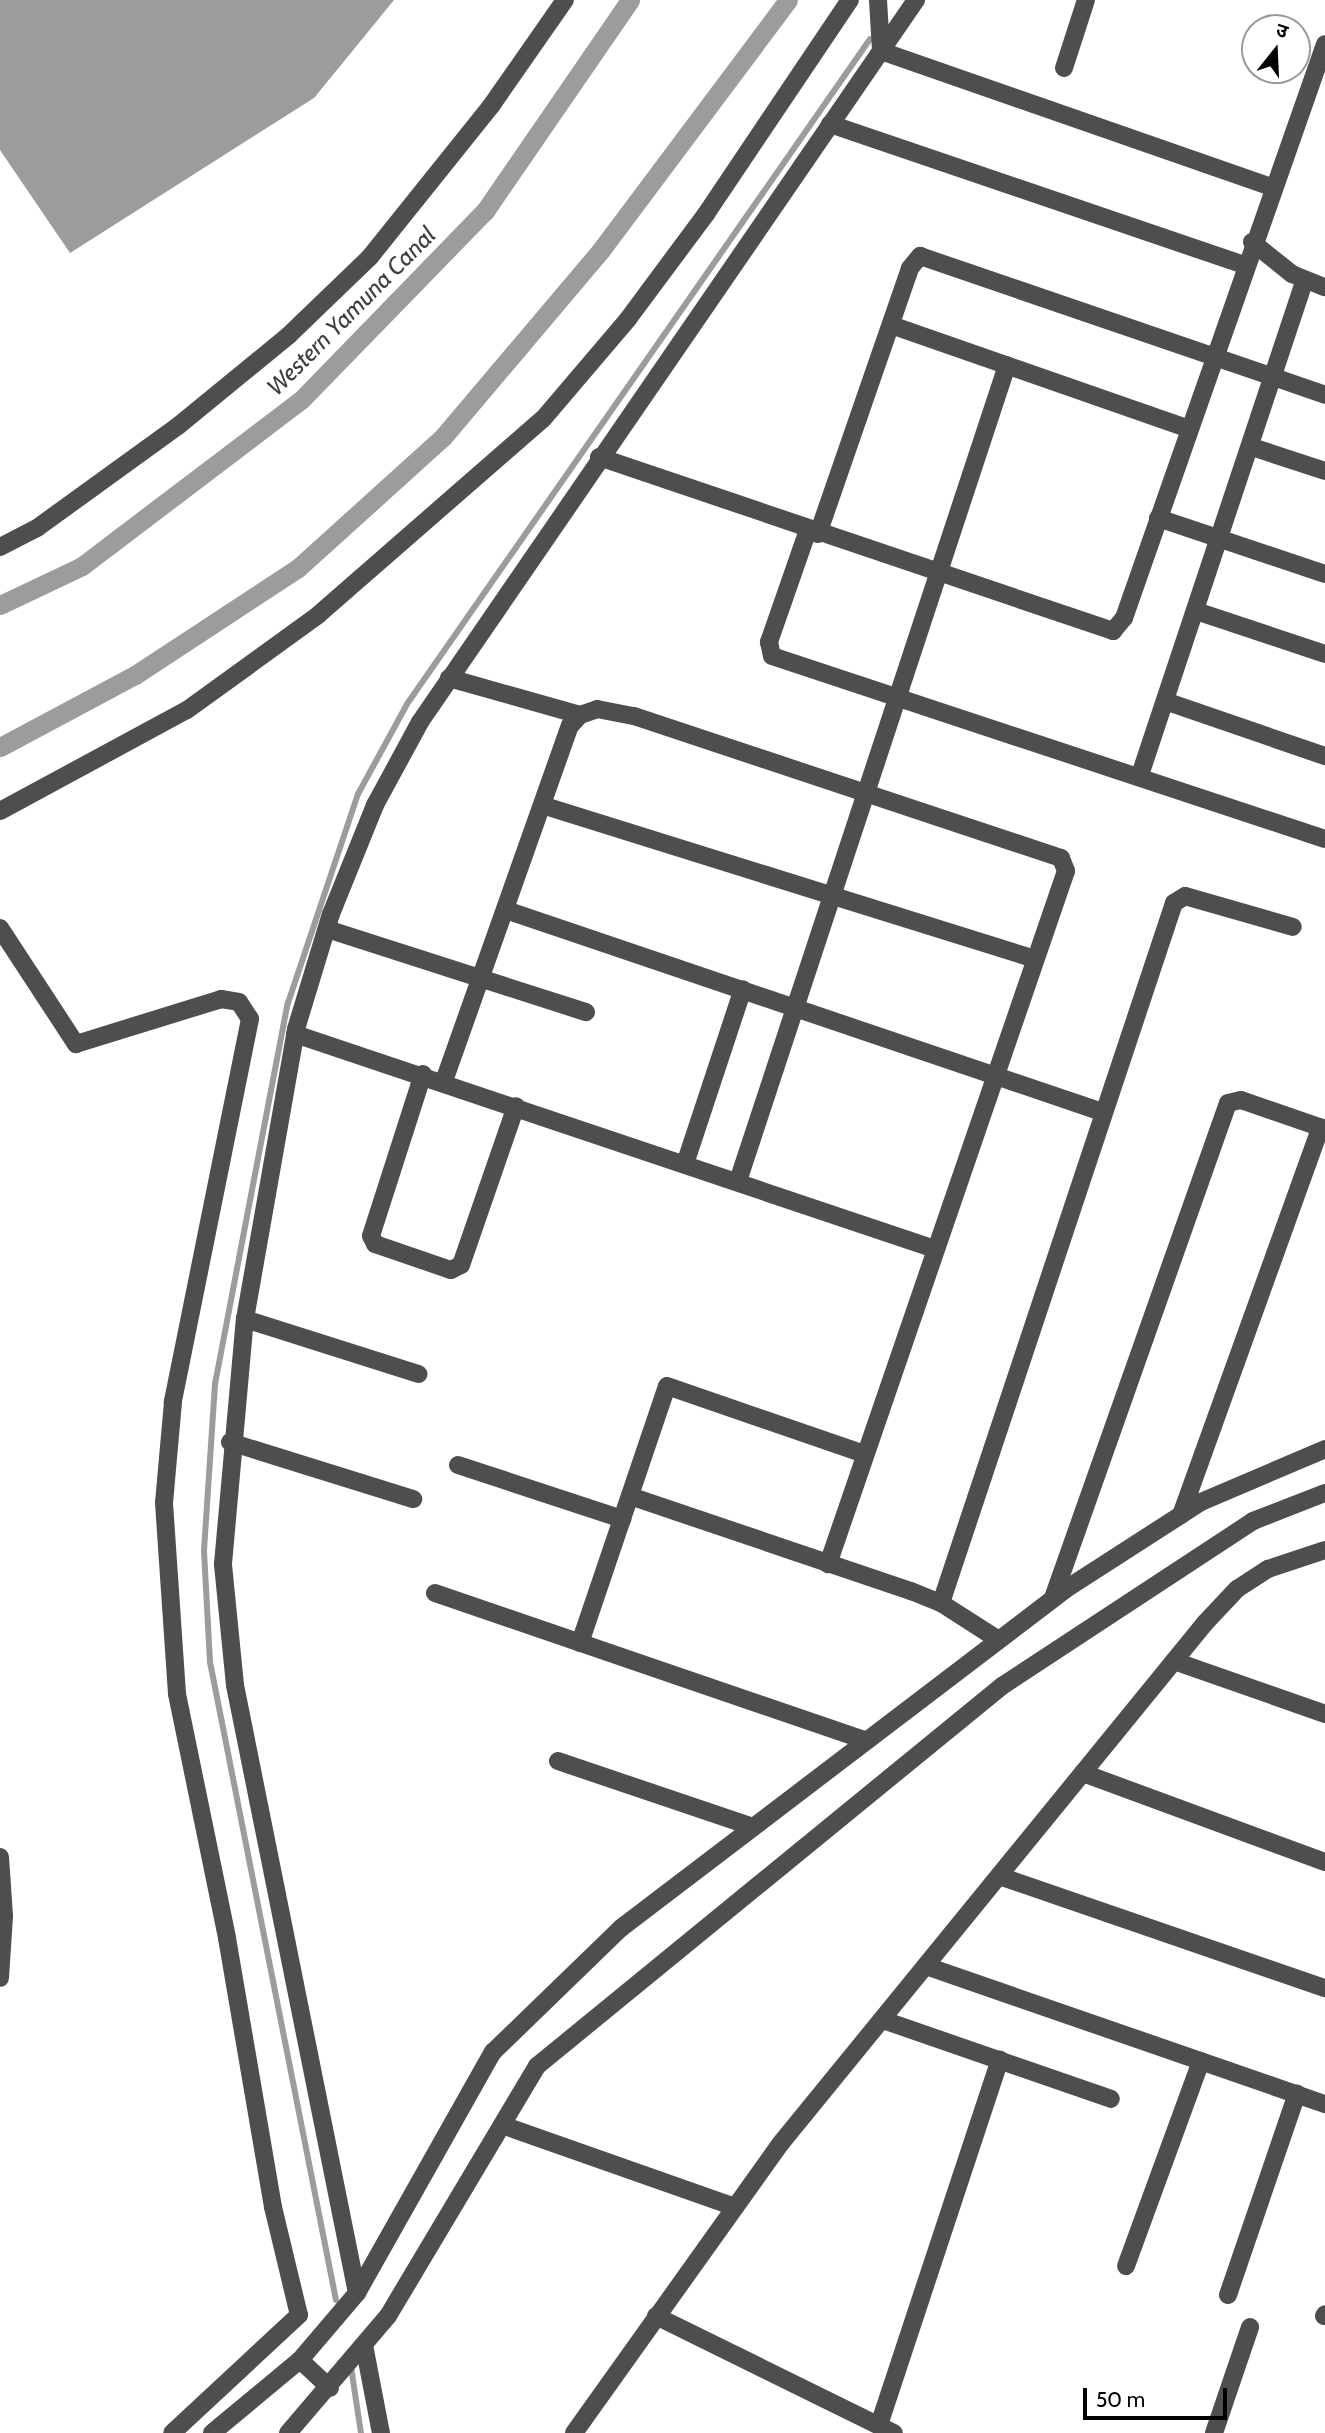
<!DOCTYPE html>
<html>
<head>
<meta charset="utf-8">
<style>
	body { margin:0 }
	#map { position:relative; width:1325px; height:2433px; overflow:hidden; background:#fff; font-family:Cabin,"Noto Sans Devanagari",sans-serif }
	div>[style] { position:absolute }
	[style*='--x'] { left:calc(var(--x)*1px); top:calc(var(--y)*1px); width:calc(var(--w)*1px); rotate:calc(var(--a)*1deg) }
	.water>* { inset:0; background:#9c9c9c }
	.stream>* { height:6px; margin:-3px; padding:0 3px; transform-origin:3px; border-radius:3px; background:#9c9c9c }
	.canal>* { height:19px; margin:-9.5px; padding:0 9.5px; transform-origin:9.5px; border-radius:9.5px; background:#9c9c9c }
	.minor>* { height:18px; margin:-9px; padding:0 9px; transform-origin:9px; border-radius:9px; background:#4e4e4e }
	span { translate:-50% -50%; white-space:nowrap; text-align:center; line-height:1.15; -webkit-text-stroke:6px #fff; paint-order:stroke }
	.water-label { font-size:24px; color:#3d3d3d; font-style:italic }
	.north { position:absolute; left:1241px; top:14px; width:70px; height:70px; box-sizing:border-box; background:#fff; border:2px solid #999; border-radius:50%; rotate:18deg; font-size:19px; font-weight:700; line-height:28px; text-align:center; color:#000 }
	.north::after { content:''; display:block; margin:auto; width:24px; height:32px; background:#000; clip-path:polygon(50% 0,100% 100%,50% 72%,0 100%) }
	.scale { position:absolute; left:1083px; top:2388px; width:144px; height:32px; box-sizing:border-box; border:4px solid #000; border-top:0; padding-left:9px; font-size:21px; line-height:24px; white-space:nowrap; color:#000; -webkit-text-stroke:5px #fff; paint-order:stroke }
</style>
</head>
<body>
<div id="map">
	<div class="water">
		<div style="clip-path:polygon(0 0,394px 0,314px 98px,70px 253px,0 150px)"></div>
	</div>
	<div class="stream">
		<div style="--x:336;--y:2300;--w:650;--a:-101.17"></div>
		<div style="--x:210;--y:1662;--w:112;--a:-93.1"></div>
		<div style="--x:204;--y:1550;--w:166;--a:-86.2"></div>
		<div style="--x:215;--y:1384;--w:388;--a:-79.2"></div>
		<div style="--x:288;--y:1003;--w:220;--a:-71.5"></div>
		<div style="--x:358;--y:794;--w:102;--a:-61.4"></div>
		<div style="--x:407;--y:704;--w:810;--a:-55.15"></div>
		<div style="--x:351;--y:2367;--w:67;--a:81.4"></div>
	</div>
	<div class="canal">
		<div style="--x:0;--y:605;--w:91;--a:-25.4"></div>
		<div style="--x:82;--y:566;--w:275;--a:-37.2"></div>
		<div style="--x:301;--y:400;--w:264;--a:-45.8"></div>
		<div style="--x:485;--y:211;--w:256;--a:-55.5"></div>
		<div style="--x:0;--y:747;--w:153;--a:-28.1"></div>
		<div style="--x:135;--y:675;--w:195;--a:-33.3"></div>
		<div style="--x:298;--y:568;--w:195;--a:-42.1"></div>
		<div style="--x:443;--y:437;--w:245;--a:-49.8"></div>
		<div style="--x:601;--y:250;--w:312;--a:-53.2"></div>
	</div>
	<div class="minor">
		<div style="--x:878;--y:0;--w:51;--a:86.6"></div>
		<div style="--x:881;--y:51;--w:413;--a:19.2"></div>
		<div style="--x:1064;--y:68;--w:71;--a:-72.1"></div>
		<div style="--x:830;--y:124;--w:437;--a:18.8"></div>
		<div style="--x:1252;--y:242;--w:51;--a:38.7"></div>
		<div style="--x:1292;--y:274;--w:35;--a:22"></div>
		<div style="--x:891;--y:325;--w:316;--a:19.2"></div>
		<div style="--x:1252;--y:447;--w:77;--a:18.2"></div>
		<div style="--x:599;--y:457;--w:543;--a:18.7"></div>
		<div style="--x:1113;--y:631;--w:17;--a:-50"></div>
		<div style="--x:1124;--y:618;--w:608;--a:-70.7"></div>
		<div style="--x:1158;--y:518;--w:176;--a:18.5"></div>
		<div style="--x:808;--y:530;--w:119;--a:109.2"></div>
		<div style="--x:769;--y:642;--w:14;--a:78"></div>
		<div style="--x:772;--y:656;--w:582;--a:18.31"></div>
		<div style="--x:818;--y:534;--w:281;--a:-70.9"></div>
		<div style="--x:910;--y:268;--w:16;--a:-50"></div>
		<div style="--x:920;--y:256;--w:428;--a:18.9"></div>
		<div style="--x:0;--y:547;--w:42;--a:-27.2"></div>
		<div style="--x:37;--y:528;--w:174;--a:-35.9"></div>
		<div style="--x:178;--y:426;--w:144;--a:-39.3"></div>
		<div style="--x:289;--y:335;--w:112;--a:-43.9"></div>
		<div style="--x:370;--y:257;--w:193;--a:-51.3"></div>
		<div style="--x:491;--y:106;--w:129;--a:-55.1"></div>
		<div style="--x:1196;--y:611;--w:136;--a:18.4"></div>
		<div style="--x:449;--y:678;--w:136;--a:15.8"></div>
		<div style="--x:1165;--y:701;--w:169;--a:19"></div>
		<div style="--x:1140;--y:775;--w:520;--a:-71.6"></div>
		<div style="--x:545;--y:806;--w:513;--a:17.34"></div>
		<div style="--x:0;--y:811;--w:213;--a:-28.4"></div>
		<div style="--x:187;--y:710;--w:162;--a:-35.9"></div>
		<div style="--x:318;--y:615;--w:298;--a:-41.1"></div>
		<div style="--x:543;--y:419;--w:131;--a:-49.6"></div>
		<div style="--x:628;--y:319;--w:131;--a:-53.4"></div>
		<div style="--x:706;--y:214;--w:258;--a:-56.1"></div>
		<div style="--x:506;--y:910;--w:629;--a:18.72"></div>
		<div style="--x:0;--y:928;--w:139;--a:56.8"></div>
		<div style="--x:76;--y:1044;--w:152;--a:-17.2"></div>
		<div style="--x:221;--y:999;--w:18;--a:9"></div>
		<div style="--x:239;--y:1002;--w:20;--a:57"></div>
		<div style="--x:250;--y:1019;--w:391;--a:101.4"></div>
		<div style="--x:173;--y:1402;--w:101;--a:95.1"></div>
		<div style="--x:164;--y:1503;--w:191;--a:86.1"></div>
		<div style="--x:177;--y:1694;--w:249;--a:78.4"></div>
		<div style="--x:227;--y:1938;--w:273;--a:80.3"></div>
		<div style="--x:273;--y:2207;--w:111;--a:76.5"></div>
		<div style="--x:299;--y:2315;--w:173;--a:137.1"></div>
		<div style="--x:327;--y:929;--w:272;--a:17.8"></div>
		<div style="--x:295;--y:1034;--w:675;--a:18.57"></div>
		<div style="--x:423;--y:1074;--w:170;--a:107.8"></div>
		<div style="--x:371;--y:1236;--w:9;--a:63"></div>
		<div style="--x:375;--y:1244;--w:80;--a:18.9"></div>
		<div style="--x:451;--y:1270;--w:11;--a:-27"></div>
		<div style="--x:461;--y:1265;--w:168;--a:-70.9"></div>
		<div style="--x:444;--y:1081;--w:377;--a:-70.5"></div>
		<div style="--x:570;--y:726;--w:15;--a:-48"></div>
		<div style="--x:580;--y:715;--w:18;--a:-19"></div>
		<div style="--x:597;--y:709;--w:38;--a:11"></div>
		<div style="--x:634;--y:716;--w:450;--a:18.4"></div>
		<div style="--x:1061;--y:858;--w:14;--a:69"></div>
		<div style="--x:1066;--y:871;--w:733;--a:108.95"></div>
		<div style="--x:685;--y:1164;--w:184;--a:-71.7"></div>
		<div style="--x:738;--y:1181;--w:859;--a:-71.75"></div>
		<div style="--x:245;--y:1319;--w:182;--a:17.6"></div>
		<div style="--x:230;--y:1442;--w:192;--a:17.3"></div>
		<div style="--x:458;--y:1465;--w:173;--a:18.2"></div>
		<div style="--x:630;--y:1496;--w:297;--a:18.7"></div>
		<div style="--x:911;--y:1591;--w:32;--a:22"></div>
		<div style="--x:941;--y:1603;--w:67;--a:32.7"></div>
		<div style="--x:1181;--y:1515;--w:412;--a:-70.2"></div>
		<div style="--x:435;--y:1593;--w:453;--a:18.9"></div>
		<div style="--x:1053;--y:1598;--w:525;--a:-70.53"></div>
		<div style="--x:1228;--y:1103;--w:13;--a:-13"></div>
		<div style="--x:1241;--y:1100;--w:89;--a:19"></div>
		<div style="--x:941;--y:1603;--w:738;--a:-71.59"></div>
		<div style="--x:1174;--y:903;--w:13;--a:-32"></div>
		<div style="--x:1185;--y:896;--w:112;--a:16"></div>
		<div style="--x:580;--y:1643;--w:271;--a:-71.3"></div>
		<div style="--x:667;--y:1386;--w:208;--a:19"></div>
		<div style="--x:1174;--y:1661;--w:160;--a:19.3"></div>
		<div style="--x:558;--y:1761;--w:206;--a:18.7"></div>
		<div style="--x:1083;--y:1773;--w:258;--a:20.2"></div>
		<div style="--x:0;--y:1857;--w:59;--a:86.1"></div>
		<div style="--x:4;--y:1916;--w:62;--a:93.7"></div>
		<div style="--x:999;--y:1876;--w:345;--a:19"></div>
		<div style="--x:926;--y:1966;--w:422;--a:19.1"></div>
		<div style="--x:883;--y:2020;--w:241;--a:19.1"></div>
		<div style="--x:502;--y:2125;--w:247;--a:19.4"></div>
		<div style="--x:1126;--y:2266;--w:218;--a:-69.9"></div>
		<div style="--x:357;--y:2293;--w:620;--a:-101.35"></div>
		<div style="--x:235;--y:1685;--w:122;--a:-95.7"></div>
		<div style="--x:223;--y:1564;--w:246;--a:-84.9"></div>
		<div style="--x:245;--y:1319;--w:294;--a:-80"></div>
		<div style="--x:296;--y:1029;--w:120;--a:-73.1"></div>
		<div style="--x:331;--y:914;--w:118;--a:-68"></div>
		<div style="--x:375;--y:805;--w:94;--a:-61.5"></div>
		<div style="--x:420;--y:722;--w:876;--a:-55.51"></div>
		<div style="--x:1228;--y:2295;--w:213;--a:-71.1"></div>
		<div style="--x:656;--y:2316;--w:265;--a:26.2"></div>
		<div style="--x:1324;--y:2316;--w:2;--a:-63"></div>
		<div style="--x:364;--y:2345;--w:90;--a:79.1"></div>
		<div style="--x:300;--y:2360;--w:41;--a:43"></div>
		<div style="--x:879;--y:2425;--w:385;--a:-71.7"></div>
		<div style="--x:212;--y:2433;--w:114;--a:-39.7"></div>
		<div style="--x:300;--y:2360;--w:88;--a:-49.6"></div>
		<div style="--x:357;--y:2293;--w:277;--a:-60.6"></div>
		<div style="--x:493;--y:2052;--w:178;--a:-44.1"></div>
		<div style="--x:621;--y:1928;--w:559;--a:-37.3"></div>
		<div style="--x:1066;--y:1589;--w:161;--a:-32.8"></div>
		<div style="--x:1201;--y:1502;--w:135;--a:-23.1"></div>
		<div style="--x:288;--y:2433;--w:154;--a:-49.5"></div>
		<div style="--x:388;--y:2316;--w:291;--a:-59.2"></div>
		<div style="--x:537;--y:2066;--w:601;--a:-39.26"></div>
		<div style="--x:1002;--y:1686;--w:300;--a:-33.3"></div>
		<div style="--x:1253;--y:1521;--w:77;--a:-21.3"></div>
		<div style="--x:574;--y:2433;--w:356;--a:-54.5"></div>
		<div style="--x:781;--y:2143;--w:671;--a:-50.81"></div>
		<div style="--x:1205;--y:1623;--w:47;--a:-46.7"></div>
		<div style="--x:1237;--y:1589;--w:37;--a:-33"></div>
		<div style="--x:1268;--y:1569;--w:60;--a:-18.4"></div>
		<div style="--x:1214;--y:2433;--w:112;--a:-71.2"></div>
	</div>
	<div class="water-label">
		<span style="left:351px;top:311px;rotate:-45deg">Western Yamuna Canal</span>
	</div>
	<div class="north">उ</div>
	<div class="scale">50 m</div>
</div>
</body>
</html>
